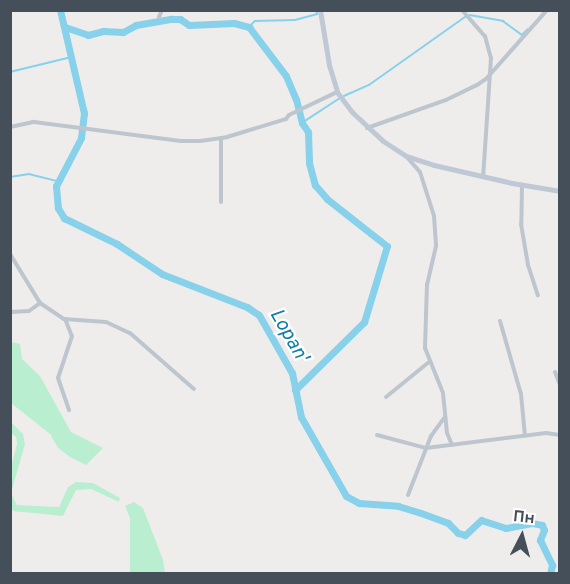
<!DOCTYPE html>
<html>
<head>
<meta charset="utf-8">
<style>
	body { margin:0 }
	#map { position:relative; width:570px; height:584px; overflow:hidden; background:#efedec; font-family:Overpass,sans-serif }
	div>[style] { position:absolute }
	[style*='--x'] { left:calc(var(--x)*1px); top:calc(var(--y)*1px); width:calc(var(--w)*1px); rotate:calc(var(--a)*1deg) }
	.green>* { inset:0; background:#baeed1 }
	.stream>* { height:1.5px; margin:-0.75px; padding:0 0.75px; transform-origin:0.75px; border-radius:0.75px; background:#87d1eb }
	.river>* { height:7px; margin:-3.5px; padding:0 3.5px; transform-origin:3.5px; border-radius:3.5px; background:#87d1eb }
	.street>* { height:4px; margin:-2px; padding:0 2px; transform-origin:2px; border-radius:2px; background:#bdc6cf }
	.secondary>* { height:5px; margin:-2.5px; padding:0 2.5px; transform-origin:2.5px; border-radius:2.5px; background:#bfc9d6 }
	span { translate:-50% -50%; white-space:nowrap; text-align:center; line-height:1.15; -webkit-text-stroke:4.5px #fff; paint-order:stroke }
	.water-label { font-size:20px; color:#0c7da5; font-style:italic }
	.frame { position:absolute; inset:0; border:12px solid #454f5a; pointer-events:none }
	.north { position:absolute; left:492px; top:506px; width:60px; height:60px; -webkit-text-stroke:4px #fff; paint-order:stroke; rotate:6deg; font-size:16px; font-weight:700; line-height:24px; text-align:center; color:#454f5a }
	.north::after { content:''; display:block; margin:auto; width:21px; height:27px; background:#454f5a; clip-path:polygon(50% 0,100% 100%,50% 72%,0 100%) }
</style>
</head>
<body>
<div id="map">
	<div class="green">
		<div style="clip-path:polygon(11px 342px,20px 344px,22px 359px,40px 376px,71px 432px,103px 448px,86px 465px,70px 457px,58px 448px,50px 434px,11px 403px)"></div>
		<div style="clip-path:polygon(11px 422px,23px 434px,25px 444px,11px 493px,11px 467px,17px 444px,16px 437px,11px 433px)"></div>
		<div style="clip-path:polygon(76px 482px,93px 483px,120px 498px,119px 502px,91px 489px,76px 490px,63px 516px,13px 511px,11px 507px,11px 494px,17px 505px,59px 507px,68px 487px)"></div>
		<div style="clip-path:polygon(134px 502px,143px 508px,163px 560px,165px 573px,130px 573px,130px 518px,125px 506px)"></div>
	</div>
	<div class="stream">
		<div style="--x:470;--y:15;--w:34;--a:10"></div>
		<div style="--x:503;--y:21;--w:24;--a:36"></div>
		<div style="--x:522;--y:35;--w:8;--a:-45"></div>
		<div style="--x:249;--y:27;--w:8;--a:-45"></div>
		<div style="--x:255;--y:21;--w:40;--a:-1.4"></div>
		<div style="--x:295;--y:20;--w:23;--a:-15"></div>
		<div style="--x:317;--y:14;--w:4;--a:-104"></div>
		<div style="--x:10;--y:72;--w:64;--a:-13.6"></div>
		<div style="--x:344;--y:96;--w:27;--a:-24"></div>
		<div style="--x:369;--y:85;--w:118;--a:-35.3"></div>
		<div style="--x:302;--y:123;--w:45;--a:-33.3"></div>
		<div style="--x:10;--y:177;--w:19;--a:-9"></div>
		<div style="--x:29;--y:174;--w:30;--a:14"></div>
	</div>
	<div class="river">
		<div style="--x:60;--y:10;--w:106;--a:76.9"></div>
		<div style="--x:84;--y:113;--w:25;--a:97"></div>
		<div style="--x:81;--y:138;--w:54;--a:117.5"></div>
		<div style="--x:56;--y:186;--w:22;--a:85"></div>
		<div style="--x:58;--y:208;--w:12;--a:59"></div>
		<div style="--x:64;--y:218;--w:59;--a:26.1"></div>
		<div style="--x:117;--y:244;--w:54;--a:33.7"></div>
		<div style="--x:162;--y:274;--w:91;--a:21.2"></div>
		<div style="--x:247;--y:307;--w:14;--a:34"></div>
		<div style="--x:259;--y:315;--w:67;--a:60.4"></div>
		<div style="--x:292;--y:373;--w:45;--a:78.4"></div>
		<div style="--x:301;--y:417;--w:91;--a:60.3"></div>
		<div style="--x:346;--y:496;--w:15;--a:28"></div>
		<div style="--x:359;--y:503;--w:39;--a:4"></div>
		<div style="--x:398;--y:506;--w:24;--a:17"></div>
		<div style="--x:421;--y:513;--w:29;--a:20"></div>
		<div style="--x:448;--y:523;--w:14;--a:45"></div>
		<div style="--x:458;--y:533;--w:7;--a:16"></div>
		<div style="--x:465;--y:535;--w:22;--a:-43"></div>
		<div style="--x:481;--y:520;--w:26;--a:18"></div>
		<div style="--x:506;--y:528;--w:26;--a:-11"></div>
		<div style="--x:532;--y:523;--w:10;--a:11"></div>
		<div style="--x:542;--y:525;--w:5;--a:68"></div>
		<div style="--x:544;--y:530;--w:11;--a:112"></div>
		<div style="--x:540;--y:540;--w:28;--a:64"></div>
		<div style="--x:552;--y:565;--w:9;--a:103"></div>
		<div style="--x:65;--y:27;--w:24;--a:19"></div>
		<div style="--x:88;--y:35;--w:16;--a:-15"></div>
		<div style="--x:103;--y:31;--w:20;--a:3"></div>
		<div style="--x:123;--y:32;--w:15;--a:-28"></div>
		<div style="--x:136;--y:25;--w:36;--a:-10"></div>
		<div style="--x:171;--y:19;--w:9;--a:0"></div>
		<div style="--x:180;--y:19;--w:11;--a:34"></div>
		<div style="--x:189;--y:25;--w:45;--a:-2.5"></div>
		<div style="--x:234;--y:23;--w:16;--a:15"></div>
		<div style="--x:249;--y:27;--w:61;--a:52.9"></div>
		<div style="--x:286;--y:76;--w:25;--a:67"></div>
		<div style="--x:296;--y:99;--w:25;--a:76"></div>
		<div style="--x:302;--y:123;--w:11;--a:56"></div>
		<div style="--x:308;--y:132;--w:31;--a:88"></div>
		<div style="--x:309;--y:163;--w:23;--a:75"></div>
		<div style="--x:315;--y:185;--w:18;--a:49"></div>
		<div style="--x:327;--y:199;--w:76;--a:38.1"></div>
		<div style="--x:387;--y:246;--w:79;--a:106.8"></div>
		<div style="--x:364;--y:322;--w:97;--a:135.4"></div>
	</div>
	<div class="street">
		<div style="--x:462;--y:10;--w:35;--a:49"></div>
		<div style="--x:485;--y:36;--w:23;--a:75"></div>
		<div style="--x:491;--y:58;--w:119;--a:93.8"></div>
		<div style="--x:159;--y:17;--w:8;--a:-67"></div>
		<div style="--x:10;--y:127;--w:25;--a:-12"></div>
		<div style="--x:34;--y:122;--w:148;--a:7.4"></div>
		<div style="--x:181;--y:141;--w:19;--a:0"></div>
		<div style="--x:200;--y:141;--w:27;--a:-8"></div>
		<div style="--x:227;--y:137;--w:62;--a:-17"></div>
		<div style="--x:286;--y:119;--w:5;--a:-53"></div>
		<div style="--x:289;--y:115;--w:53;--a:-25.6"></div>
		<div style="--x:367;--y:128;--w:84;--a:-19.5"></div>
		<div style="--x:446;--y:100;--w:34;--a:-26"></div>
		<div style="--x:477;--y:85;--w:11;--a:-34"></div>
		<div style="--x:486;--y:79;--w:92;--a:-48.5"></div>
		<div style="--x:221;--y:138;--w:64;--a:90"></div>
		<div style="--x:406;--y:156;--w:21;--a:49"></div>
		<div style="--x:420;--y:172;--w:46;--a:72.3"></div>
		<div style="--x:434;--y:216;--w:30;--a:86"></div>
		<div style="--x:436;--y:246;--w:39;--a:103"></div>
		<div style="--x:427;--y:284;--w:64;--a:91.8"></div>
		<div style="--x:425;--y:348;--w:48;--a:68.2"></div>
		<div style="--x:443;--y:393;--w:40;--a:84.3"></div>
		<div style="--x:447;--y:433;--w:13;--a:67"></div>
		<div style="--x:522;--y:185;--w:39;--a:91"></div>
		<div style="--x:521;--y:224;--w:42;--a:80.3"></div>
		<div style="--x:528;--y:265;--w:32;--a:72"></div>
		<div style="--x:10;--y:254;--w:57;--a:58.5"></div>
		<div style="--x:40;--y:303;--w:29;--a:34"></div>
		<div style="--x:64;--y:319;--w:42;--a:4.1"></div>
		<div style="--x:106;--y:322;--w:26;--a:25"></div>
		<div style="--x:130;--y:333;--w:85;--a:41.2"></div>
		<div style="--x:10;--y:312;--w:19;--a:-3"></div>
		<div style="--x:29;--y:311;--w:14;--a:-36"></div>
		<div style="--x:65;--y:319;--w:18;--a:68"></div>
		<div style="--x:72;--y:336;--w:44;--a:108.4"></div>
		<div style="--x:58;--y:378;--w:34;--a:71"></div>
		<div style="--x:500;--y:321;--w:76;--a:74"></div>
		<div style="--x:521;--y:394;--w:42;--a:84.6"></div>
		<div style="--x:555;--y:372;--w:14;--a:69"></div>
		<div style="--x:386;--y:397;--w:55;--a:-39.1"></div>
		<div style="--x:377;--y:435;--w:51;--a:14.9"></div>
		<div style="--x:426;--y:448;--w:121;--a:-7.1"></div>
		<div style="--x:546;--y:433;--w:14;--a:8"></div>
		<div style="--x:408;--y:495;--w:63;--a:-68.7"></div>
		<div style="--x:431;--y:436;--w:24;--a:-54"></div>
	</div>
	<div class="secondary">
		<div style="--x:320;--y:10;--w:56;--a:80.7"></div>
		<div style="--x:329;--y:65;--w:28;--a:73"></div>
		<div style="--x:337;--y:92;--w:25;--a:53"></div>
		<div style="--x:352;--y:112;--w:42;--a:43.1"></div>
		<div style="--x:383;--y:141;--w:27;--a:33"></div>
		<div style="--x:406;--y:156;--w:29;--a:18"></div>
		<div style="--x:434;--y:165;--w:80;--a:13"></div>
		<div style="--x:512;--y:183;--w:49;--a:9.5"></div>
	</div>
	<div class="water-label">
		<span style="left:288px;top:336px;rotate:60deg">Lopan'</span>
	</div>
	<div class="frame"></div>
	<div class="north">Пн</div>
</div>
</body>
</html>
